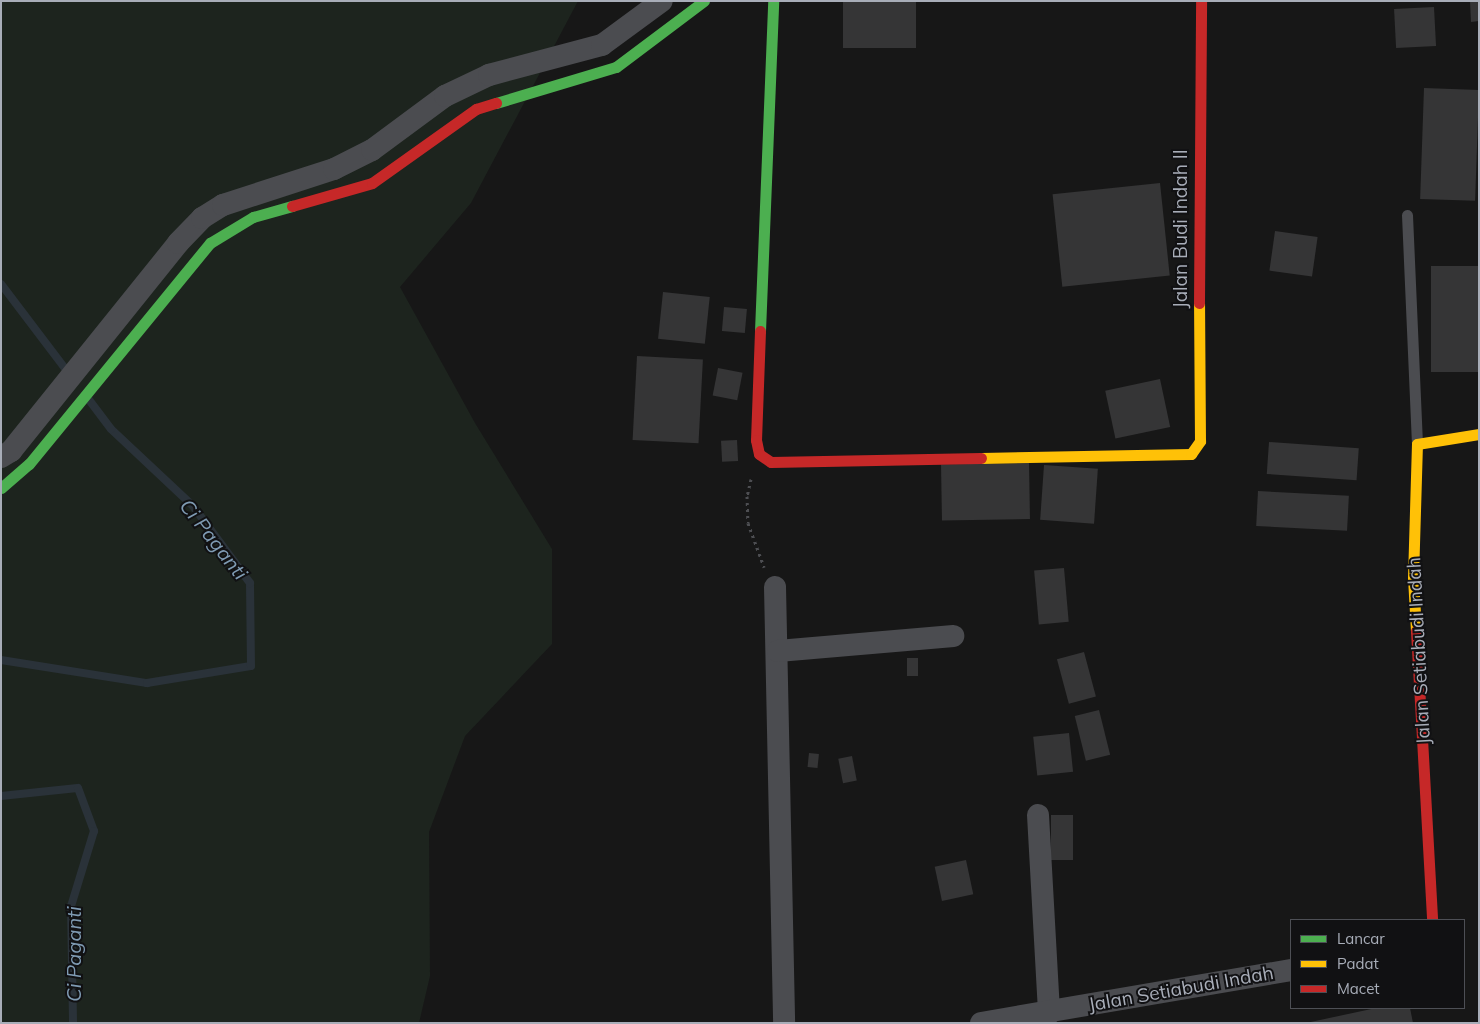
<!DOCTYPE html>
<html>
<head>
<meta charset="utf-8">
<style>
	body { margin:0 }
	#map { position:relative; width:1480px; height:1024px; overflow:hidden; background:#171717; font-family:Mulish,sans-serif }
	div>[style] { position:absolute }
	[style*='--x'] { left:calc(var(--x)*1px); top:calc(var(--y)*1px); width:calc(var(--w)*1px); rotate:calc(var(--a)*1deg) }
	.green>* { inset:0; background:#1d241e }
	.stream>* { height:8px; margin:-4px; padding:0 4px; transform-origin:4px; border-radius:4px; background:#2a3239 }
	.building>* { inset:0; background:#353536; transform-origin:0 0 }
	.path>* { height:3px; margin-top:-1.5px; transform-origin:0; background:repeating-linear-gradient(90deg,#4d4e52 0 2.5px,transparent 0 6.5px) }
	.lane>* { height:11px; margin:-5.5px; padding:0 5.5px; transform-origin:5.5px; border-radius:5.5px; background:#4b4c50 }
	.street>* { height:22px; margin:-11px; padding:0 11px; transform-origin:11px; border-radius:11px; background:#4b4c50 }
	.fast>* { height:11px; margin:-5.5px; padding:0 5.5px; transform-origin:5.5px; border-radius:5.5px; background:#4caf50 }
	.slow>* { height:11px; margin:-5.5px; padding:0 5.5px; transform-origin:5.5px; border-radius:5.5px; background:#ffc107 }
	.jam>* { height:11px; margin:-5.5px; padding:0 5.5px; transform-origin:5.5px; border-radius:5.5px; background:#c62828 }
	span { translate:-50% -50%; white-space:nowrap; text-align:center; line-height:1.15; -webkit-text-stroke:4px #111113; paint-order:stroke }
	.street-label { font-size:19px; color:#a8adb8 }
	.water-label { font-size:20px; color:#7f9bb3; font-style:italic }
	.frame { position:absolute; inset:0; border:2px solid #a8adb8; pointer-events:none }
	.legend { position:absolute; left:1290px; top:919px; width:175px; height:90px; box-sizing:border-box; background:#111113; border:1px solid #4d4f55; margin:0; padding:6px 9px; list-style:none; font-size:15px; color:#a8adb8 }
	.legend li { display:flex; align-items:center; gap:10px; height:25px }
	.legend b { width:25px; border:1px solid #4d4f55 }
</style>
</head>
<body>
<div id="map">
	<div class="green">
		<div style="clip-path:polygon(1px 1px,578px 1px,471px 203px,400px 287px,475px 423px,552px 549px,552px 644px,465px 736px,429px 832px,430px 976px,419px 1023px,1px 1023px)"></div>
	</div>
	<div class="stream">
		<div style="--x:1;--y:284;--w:114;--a:52.8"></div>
		<div style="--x:1;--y:660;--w:148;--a:9"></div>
		<div style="--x:147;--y:683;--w:105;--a:-9.3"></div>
		<div style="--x:251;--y:666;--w:83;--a:-90.7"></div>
		<div style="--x:250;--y:583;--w:96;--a:-126.5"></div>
		<div style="--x:193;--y:506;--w:112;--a:-136.8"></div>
		<div style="--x:111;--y:429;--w:36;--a:-127"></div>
		<div style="--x:1;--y:796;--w:77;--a:-5.9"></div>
		<div style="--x:78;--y:788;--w:46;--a:69.6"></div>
		<div style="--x:94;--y:831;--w:78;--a:107"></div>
		<div style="--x:71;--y:906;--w:117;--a:89"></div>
	</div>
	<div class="building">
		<div style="left:843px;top:1px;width:73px;height:47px"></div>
		<div style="clip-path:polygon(1470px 1px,1479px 1px,1479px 21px,1471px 22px)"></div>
		<div style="left:1434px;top:7px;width:39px;height:40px;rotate:87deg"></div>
		<div style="left:1424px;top:88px;width:55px;height:111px;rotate:2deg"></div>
		<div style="left:1160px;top:183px;width:93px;height:108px;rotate:84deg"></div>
		<div style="left:1275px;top:231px;width:43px;height:40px;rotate:8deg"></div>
		<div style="left:1479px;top:266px;width:106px;height:48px;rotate:90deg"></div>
		<div style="left:663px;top:292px;width:47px;height:47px;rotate:6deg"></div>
		<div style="left:724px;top:307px;width:23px;height:24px;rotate:5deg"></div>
		<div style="left:637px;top:356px;width:66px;height:84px;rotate:3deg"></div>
		<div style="left:718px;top:368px;width:25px;height:28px;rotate:11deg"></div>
		<div style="left:1160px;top:379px;width:49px;height:56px;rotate:78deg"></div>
		<div style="left:737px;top:440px;width:21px;height:16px;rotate:87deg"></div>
		<div style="left:1269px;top:442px;width:90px;height:32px;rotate:4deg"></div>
		<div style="left:1029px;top:463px;width:56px;height:88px;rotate:89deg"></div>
		<div style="left:1044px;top:465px;width:54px;height:55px;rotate:4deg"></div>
		<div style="left:1258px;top:491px;width:91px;height:35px;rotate:3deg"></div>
		<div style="left:1064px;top:568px;width:54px;height:30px;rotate:85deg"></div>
		<div style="left:1084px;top:652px;width:46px;height:28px;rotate:75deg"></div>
		<div style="left:907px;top:658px;width:11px;height:18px"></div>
		<div style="left:1099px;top:710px;width:46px;height:25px;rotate:76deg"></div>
		<div style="left:1069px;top:733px;width:39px;height:36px;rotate:84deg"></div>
		<div style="left:809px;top:753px;width:10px;height:14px;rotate:6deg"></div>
		<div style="left:852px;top:756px;width:25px;height:14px;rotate:79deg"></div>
		<div style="left:1051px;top:815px;width:22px;height:45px"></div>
		<div style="left:966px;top:860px;width:35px;height:32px;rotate:78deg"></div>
		<div style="clip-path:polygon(1376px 1008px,1410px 1008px,1413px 1023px,1306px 1023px)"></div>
	</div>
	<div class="path">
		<div style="--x:751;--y:479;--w:17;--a:103"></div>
		<div style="--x:747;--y:496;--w:27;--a:88"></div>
		<div style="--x:748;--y:523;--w:47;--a:70"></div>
	</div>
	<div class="lane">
		<div style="--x:1407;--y:215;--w:229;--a:87.5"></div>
	</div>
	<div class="street">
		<div style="--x:1;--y:457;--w:12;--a:-31"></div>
		<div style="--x:11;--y:451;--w:267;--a:-51.2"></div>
		<div style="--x:178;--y:243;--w:35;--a:-46"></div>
		<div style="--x:202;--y:218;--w:25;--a:-32"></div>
		<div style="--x:223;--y:205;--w:117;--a:-18"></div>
		<div style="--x:334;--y:169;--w:42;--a:-26.6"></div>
		<div style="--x:372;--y:150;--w:91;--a:-36.5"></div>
		<div style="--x:445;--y:96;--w:49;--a:-25.5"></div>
		<div style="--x:489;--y:75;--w:117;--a:-14.9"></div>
		<div style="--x:602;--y:45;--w:74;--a:-36.3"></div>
		<div style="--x:775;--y:587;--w:436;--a:88.8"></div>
		<div style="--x:778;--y:651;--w:176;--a:-4.9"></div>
		<div style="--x:1038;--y:815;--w:199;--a:86.8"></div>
		<div style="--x:981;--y:1023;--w:314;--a:-9.7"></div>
	</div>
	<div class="fast">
		<div style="--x:496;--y:103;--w:125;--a:-16.7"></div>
		<div style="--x:616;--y:67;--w:110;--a:-36.9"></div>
		<div style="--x:760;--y:331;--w:330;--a:-87.7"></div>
		<div style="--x:1;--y:488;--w:37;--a:-41"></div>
		<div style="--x:29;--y:464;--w:286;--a:-50.7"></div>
		<div style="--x:210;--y:243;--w:50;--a:-31.2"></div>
		<div style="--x:253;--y:217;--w:41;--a:-15.8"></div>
	</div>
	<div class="slow">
		<div style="--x:981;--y:458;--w:210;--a:-1.1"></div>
		<div style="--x:1191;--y:454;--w:16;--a:-55"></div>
		<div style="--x:1200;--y:441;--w:138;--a:-90.4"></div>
		<div style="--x:1416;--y:631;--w:53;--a:-93.2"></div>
		<div style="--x:1413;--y:578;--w:134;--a:-88.3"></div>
		<div style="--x:1417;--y:444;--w:63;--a:-9.2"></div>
	</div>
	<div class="jam">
		<div style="--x:292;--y:206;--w:83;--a:-16"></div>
		<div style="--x:372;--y:183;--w:128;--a:-35.4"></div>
		<div style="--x:476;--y:109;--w:21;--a:-17"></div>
		<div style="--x:1199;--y:303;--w:302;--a:-89.6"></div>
		<div style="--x:760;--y:331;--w:109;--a:92.1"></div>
		<div style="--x:756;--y:440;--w:14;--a:78"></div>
		<div style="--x:759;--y:454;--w:14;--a:34"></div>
		<div style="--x:771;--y:462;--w:210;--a:-1.1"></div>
		<div style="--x:1416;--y:631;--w:289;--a:86.8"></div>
	</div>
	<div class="street-label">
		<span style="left:1181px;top:229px;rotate:-90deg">Jalan Budi Indah II</span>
		<span style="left:1419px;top:651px;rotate:-93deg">Jalan Setiabudi Indah</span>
		<span style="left:1181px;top:989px;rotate:-10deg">Jalan Setiabudi Indah</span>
	</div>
	<div class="water-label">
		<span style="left:214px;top:539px;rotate:52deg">Ci Paganti</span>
		<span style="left:73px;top:954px;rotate:-90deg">Ci Paganti</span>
	</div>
	<div class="frame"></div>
	<ul class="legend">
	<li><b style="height:6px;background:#4caf50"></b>Lancar</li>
	<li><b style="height:6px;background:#ffc107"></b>Padat</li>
	<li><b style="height:6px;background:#c62828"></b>Macet</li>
	</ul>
</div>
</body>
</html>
